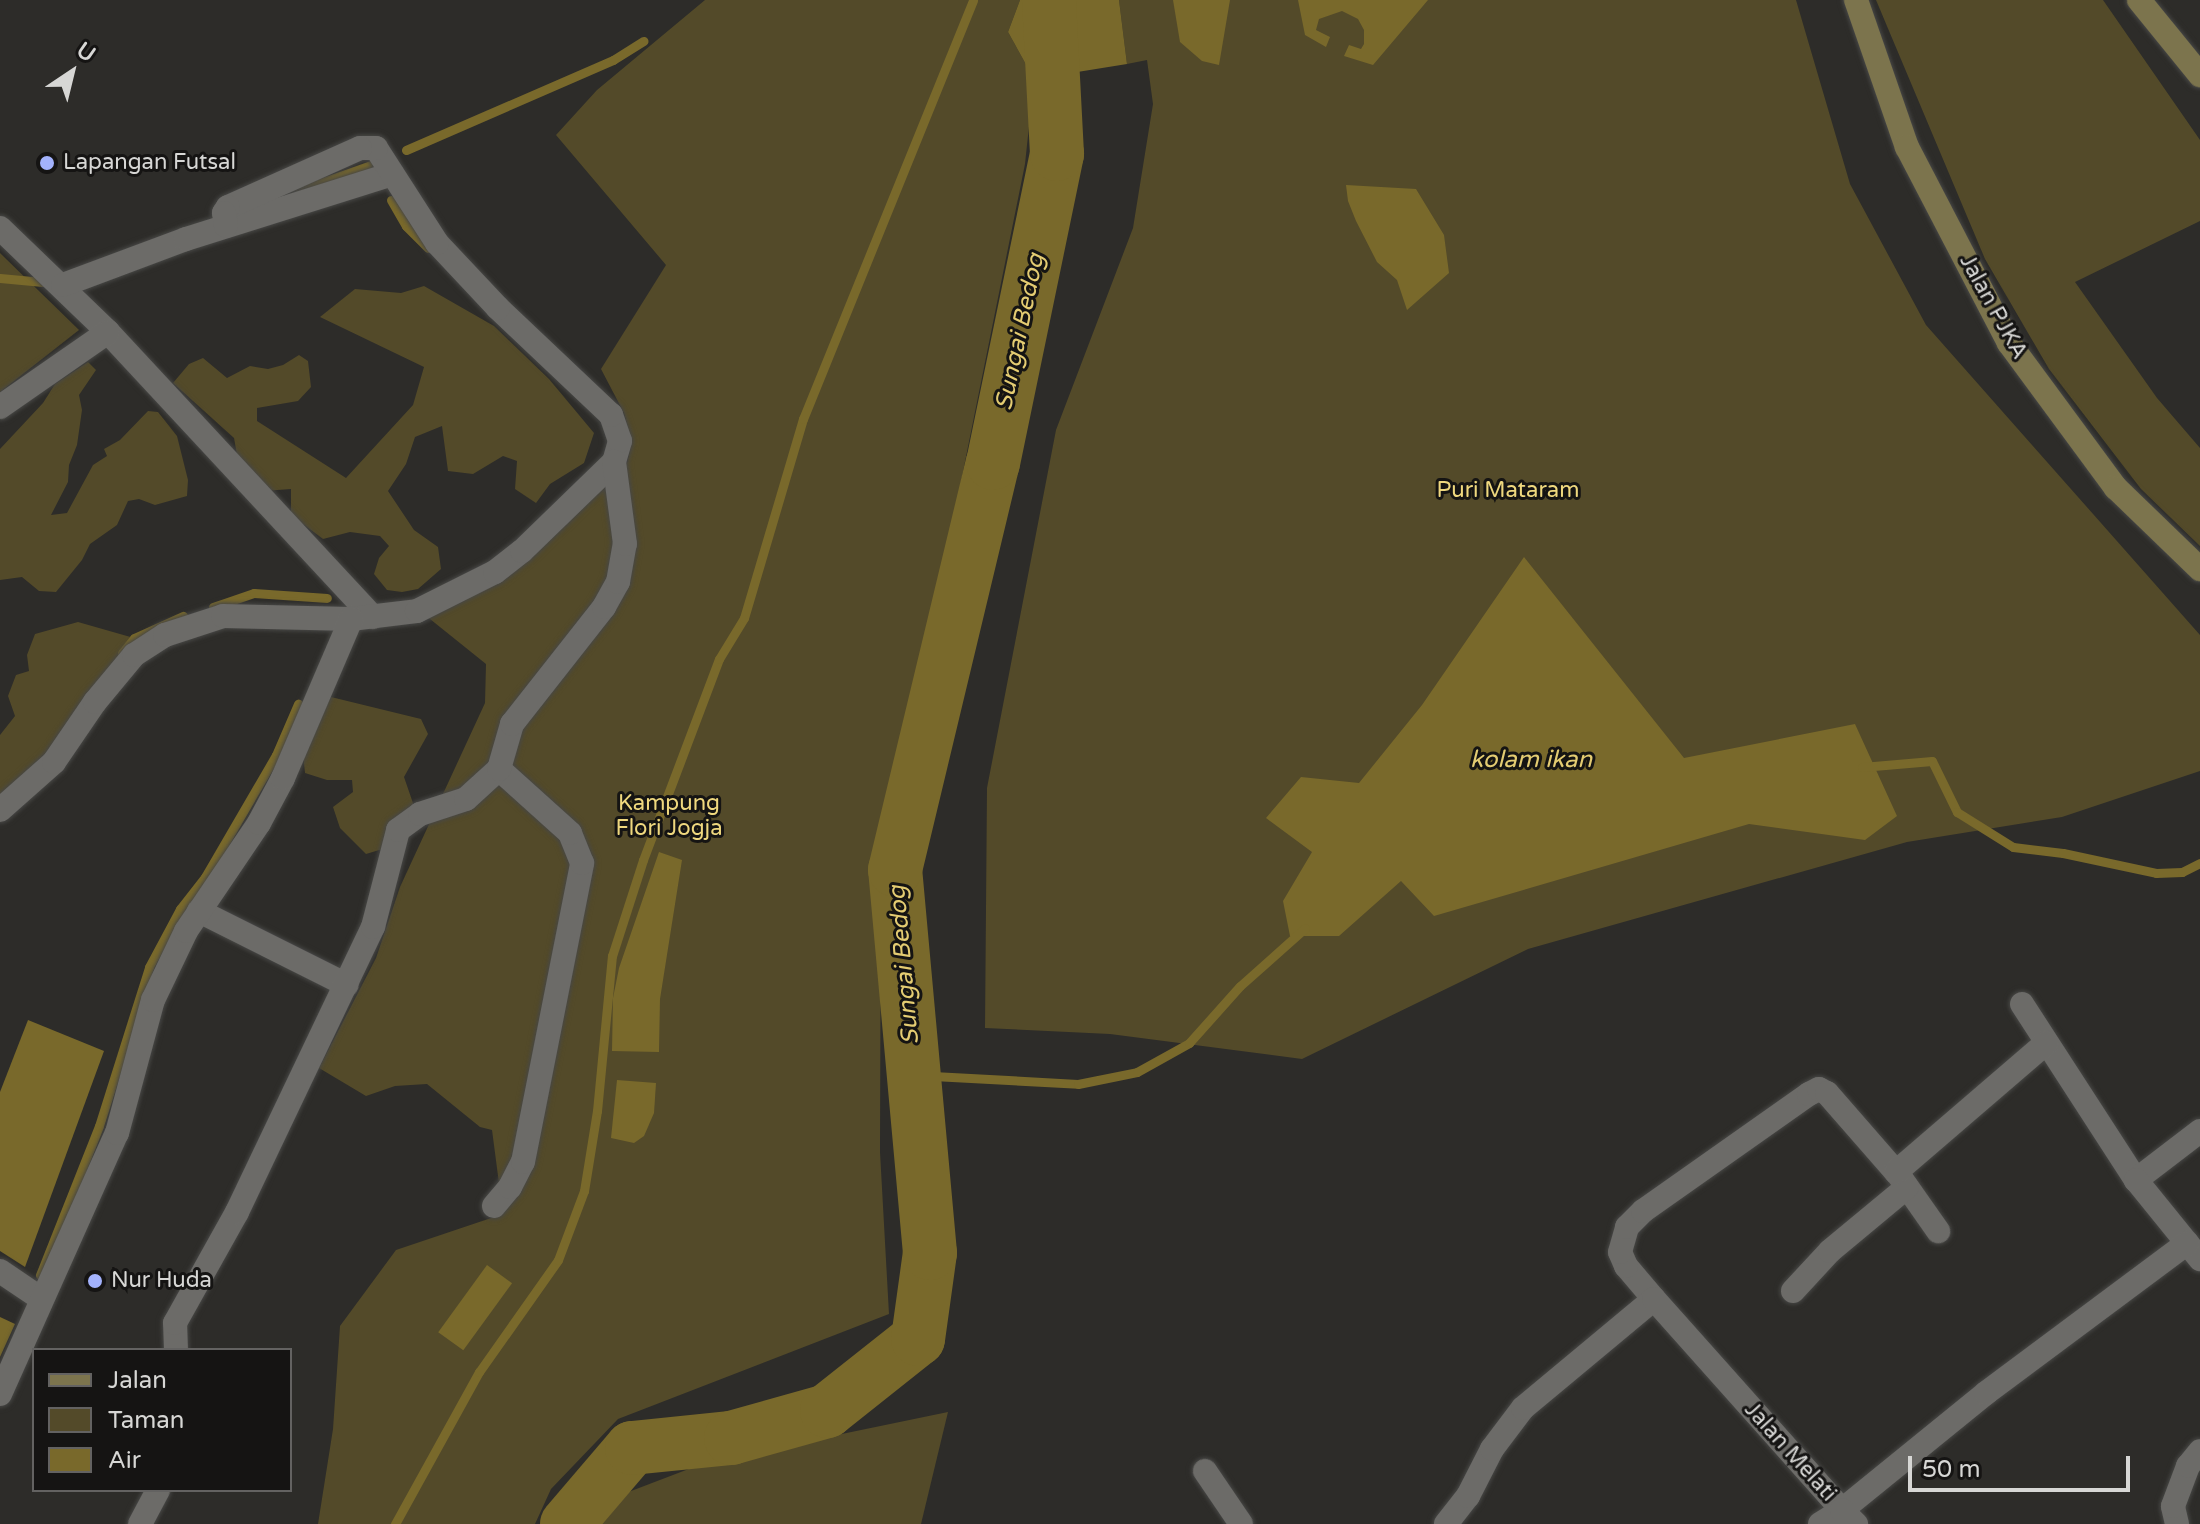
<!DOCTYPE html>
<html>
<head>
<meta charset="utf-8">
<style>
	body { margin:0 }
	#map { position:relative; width:2200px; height:1524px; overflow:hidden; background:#2d2c29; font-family:"Varela Round",sans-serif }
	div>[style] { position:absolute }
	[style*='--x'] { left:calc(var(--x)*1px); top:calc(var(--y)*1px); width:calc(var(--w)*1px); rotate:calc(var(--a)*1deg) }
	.green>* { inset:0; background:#534a29 }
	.water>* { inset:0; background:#79692b; transform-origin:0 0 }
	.stream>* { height:9px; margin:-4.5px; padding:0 4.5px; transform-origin:4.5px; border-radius:4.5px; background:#79692b }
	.river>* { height:54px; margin:-27px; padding:0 27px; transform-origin:27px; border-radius:27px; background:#79692b }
	.roads { filter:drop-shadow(0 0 2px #474745) drop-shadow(0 0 2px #474745) }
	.minor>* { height:24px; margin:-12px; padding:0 12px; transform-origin:12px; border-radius:12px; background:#6c6b68 }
	.secondary>* { height:24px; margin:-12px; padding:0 12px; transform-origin:12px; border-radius:12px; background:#7c744d }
	.dots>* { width:22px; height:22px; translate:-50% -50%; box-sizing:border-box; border:4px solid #151413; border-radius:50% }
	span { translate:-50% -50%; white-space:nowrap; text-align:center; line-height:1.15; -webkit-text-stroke:6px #151413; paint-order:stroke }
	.poi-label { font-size:22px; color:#d7d7d5 }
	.left { translate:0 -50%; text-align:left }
	.street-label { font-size:22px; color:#d7d7d5 }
	.park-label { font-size:22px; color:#efd87e }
	.water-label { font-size:24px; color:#e4cc72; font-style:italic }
	.legend { position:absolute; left:32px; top:1348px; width:260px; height:144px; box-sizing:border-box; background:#151413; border:2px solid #636261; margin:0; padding:10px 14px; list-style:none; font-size:24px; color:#d7d7d5 }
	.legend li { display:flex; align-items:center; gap:16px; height:40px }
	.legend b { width:40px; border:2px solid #636261 }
	.north { position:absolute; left:32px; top:32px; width:80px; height:80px; -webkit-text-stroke:6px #151413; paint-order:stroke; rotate:35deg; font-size:22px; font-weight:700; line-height:32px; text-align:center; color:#d7d7d5 }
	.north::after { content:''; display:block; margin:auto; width:28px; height:36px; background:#d7d7d5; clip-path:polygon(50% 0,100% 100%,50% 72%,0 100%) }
	.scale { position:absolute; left:1908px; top:1456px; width:222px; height:36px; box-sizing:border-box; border:4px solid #d7d7d5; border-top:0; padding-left:10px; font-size:24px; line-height:28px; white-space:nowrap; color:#d7d7d5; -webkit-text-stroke:6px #151413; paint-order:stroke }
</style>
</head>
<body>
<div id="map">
	<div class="green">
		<div style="clip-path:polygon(705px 0,1020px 0,1008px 32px,1034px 79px,1025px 164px,951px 531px,881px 846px,880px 1152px,889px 1314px,618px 1419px,551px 1489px,535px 1524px,318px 1524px,333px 1429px,340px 1326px,396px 1250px,503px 1214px,492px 1130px,480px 1127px,427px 1084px,395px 1086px,366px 1096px,319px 1068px,376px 958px,400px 887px,485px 703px,486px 664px,425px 615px,517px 566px,627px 463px,632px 442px,624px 413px,601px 369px,666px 265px,556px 135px,597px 90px)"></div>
		<div style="clip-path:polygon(1119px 0,1796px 0,1850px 184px,1926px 325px,2200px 635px,2200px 771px,2062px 817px,1907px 842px,1528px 949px,1302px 1059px,1110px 1034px,985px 1028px,987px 788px,1056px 430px,1133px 228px,1153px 104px,1147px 60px,1127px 64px)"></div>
		<div style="clip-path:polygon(1876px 0,2103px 0,2200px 140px,2200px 221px,2075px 282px,2157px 398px,2200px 448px,2200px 546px,2141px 489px,2049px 369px,1985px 259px)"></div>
		<div style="clip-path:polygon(0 253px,79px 330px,0 392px)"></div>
		<div style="clip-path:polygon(424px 286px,494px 326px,549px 379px,594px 433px,584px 463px,550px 484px,536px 503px,515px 489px,517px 461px,503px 456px,473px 474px,448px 471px,442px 426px,415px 437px,406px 464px,388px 491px,414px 530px,438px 547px,441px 569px,418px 589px,402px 592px,387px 590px,374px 574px,379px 558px,389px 546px,380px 536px,350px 532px,323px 539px,291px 515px,291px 489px,264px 491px,238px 461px,234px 438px,173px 383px,189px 364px,203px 358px,227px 378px,250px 366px,268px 369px,283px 365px,299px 355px,308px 361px,311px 387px,298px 401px,257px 408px,257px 421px,346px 478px,413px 405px,424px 367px,320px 317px,355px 289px,401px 293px)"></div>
		<div style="clip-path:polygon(88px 362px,96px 370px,79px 395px,82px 410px,77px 445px,69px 465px,68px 482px,51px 515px,67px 513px,93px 465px,107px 456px,104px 449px,120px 440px,148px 411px,158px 412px,177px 436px,188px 480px,187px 496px,155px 505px,139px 499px,128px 501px,117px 525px,90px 544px,82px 560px,56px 592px,39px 591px,22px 577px,0 580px,0 449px,43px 403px,55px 384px)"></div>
		<div style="clip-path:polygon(78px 622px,134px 638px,59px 741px,0 795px,0 735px,15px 716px,8px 696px,16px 675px,29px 671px,27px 655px,35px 634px)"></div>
		<div style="clip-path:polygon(331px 697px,421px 719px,428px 734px,404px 777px,414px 806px,386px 848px,366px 854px,340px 828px,333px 807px,353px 792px,352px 780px,327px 780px,305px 773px,303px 755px)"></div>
		<div style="clip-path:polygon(948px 1412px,921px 1524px,595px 1524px,618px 1496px,707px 1462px)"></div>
	</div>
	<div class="water">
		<div style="clip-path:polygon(1020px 0,1119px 0,1127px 64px,1034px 79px,1008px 32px)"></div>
		<div style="clip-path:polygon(1173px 0,1230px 0,1219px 65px,1202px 61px,1180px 42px)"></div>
		<div style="clip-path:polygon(1298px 0,1428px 0,1373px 65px,1344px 56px,1349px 45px,1361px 49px,1364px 44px,1364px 30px,1358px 19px,1342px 11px,1319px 19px,1316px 30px,1330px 37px,1326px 47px,1305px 35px)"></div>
		<div style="clip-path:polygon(1346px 185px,1416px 189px,1444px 235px,1449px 273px,1407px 310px,1397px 280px,1377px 262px,1356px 221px,1348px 201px)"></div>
		<div style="clip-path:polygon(1524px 557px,1684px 758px,1855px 724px,1897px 816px,1865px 840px,1749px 824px,1434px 916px,1401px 881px,1339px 936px,1290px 936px,1283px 901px,1312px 852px,1266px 818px,1301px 777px,1359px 783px,1422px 705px)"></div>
		<div style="clip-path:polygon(659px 852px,682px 860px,660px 999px,659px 1052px,612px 1051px,613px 998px,619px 968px)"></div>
		<div style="clip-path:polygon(28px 1020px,104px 1051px,25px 1267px,0 1251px,0 1092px)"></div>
		<div style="clip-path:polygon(617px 1080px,656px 1083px,654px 1113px,644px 1136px,634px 1143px,611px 1138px)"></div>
		<div style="left:487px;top:1265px;width:31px;height:83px;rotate:36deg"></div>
		<div style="clip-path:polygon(0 1317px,15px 1324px,0 1357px)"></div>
	</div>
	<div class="stream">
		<div style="--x:406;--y:150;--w:226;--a:-23.5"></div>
		<div style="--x:613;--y:60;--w:36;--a:-32"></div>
		<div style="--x:272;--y:200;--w:105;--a:-19.5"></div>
		<div style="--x:391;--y:200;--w:30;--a:60"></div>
		<div style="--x:406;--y:226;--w:31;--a:45"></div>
		<div style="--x:0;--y:278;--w:43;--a:5.3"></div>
		<div style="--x:213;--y:607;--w:43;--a:-18.9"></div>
		<div style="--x:254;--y:593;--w:73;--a:3.9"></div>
		<div style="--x:122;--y:653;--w:19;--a:-51"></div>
		<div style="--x:134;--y:638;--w:54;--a:-24.2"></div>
		<div style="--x:1862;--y:767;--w:70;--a:-4.9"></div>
		<div style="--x:1932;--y:761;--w:57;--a:63.9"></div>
		<div style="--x:1957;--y:812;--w:66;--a:32"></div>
		<div style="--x:2013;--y:847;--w:50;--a:6.8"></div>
		<div style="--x:2063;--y:853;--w:95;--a:12.1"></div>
		<div style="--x:2156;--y:873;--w:26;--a:-2"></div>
		<div style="--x:2182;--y:872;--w:20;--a:-27"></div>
		<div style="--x:914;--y:1075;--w:164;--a:3.1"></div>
		<div style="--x:1078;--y:1084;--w:60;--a:-11.5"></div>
		<div style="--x:1137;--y:1072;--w:60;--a:-29.1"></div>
		<div style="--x:1189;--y:1043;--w:76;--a:-48.2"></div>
		<div style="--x:1240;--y:986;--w:87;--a:-41.7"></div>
		<div style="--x:40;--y:1275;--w:160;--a:-68.4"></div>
		<div style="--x:99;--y:1126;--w:167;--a:-72.5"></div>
		<div style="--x:149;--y:967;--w:66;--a:-61.9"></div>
		<div style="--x:180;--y:909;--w:41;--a:-52"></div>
		<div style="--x:205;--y:877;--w:141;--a:-59.8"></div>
		<div style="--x:276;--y:755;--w:56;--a:-66.7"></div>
		<div style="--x:395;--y:1524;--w:174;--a:-61.1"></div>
		<div style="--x:479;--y:1372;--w:137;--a:-54.8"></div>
		<div style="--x:558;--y:1260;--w:74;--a:-69.4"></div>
		<div style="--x:584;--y:1191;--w:81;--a:-80.8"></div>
		<div style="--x:597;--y:1111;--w:156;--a:-84.5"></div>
		<div style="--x:612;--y:956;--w:101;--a:-72.1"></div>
		<div style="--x:643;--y:860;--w:215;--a:-69.3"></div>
		<div style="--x:719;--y:659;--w:48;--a:-58.6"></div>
		<div style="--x:744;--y:618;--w:208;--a:-73.5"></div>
		<div style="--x:803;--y:419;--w:452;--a:-67.9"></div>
	</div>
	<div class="river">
		<div style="--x:567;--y:1524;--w:100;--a:-49.5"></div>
		<div style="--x:632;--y:1448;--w:100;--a:-5.8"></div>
		<div style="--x:731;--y:1438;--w:100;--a:-15.7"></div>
		<div style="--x:827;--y:1411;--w:116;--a:-38.4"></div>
		<div style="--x:918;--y:1339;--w:87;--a:-82.1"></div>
		<div style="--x:930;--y:1253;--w:385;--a:-95.2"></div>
		<div style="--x:895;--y:870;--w:419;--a:-76.5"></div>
		<div style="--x:993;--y:463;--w:316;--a:-78.3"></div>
		<div style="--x:1057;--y:154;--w:154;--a:-93"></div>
	</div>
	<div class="roads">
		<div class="minor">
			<div style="--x:0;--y:228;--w:150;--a:43.9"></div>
			<div style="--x:108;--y:332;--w:389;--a:47.1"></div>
			<div style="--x:63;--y:285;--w:131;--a:-20.5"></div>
			<div style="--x:186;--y:239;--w:216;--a:-17.5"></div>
			<div style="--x:0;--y:407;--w:131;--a:-34.8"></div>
			<div style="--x:0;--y:810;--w:72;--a:-41.6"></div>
			<div style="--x:54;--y:762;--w:73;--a:-55.7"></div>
			<div style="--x:95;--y:702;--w:61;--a:-50.3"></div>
			<div style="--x:134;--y:655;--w:37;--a:-33"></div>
			<div style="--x:165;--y:635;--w:61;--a:-18.1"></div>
			<div style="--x:223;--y:616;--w:128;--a:1.3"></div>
			<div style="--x:351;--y:619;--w:66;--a:-6.9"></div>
			<div style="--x:417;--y:611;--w:87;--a:-26.6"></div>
			<div style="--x:495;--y:572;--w:34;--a:-38"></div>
			<div style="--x:522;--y:551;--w:128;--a:-44.1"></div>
			<div style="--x:614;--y:462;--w:22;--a:-74"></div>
			<div style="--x:620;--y:441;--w:28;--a:-109"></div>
			<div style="--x:611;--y:415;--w:156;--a:-136.6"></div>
			<div style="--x:498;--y:308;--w:89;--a:-133.2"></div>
			<div style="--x:437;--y:243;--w:113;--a:-122.7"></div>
			<div style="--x:376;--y:148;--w:16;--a:180"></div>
			<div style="--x:360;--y:148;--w:145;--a:155.9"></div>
			<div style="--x:228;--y:207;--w:7;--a:124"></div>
			<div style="--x:224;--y:213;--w:13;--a:81"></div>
			<div style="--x:199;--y:911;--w:165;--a:26.6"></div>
			<div style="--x:2022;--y:1004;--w:210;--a:57.1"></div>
			<div style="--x:2200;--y:1131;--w:81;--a:142.6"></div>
			<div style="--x:2136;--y:1180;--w:102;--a:51"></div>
			<div style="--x:1898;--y:1174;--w:70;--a:54.9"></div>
			<div style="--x:494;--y:1206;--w:25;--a:-50"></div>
			<div style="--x:510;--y:1187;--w:28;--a:-63"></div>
			<div style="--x:523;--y:1162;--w:305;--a:-78.8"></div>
			<div style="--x:582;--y:863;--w:32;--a:-112"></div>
			<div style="--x:570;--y:833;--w:96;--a:-138"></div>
			<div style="--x:0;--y:1271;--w:48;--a:34"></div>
			<div style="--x:1793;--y:1291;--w:54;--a:-47.2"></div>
			<div style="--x:1830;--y:1251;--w:100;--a:-39.7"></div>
			<div style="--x:1654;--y:1299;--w:43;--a:-130.3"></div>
			<div style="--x:1626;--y:1266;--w:15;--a:-113"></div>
			<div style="--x:1620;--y:1252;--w:26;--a:-74"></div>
			<div style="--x:1627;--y:1227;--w:23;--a:-45"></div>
			<div style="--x:1643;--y:1211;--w:203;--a:-35.2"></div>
			<div style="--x:1809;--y:1094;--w:11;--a:-27"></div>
			<div style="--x:1819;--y:1089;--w:9;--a:27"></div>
			<div style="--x:1827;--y:1093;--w:105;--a:48.9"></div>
			<div style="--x:1896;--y:1172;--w:198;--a:-40.7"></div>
			<div style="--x:176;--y:1350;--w:27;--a:-92"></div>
			<div style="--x:175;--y:1323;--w:127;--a:-60.8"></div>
			<div style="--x:237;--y:1212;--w:316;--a:-64.5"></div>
			<div style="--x:373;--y:927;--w:100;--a:-75.5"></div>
			<div style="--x:398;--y:830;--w:27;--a:-36"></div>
			<div style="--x:420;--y:814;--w:48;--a:-18.1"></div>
			<div style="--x:466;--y:799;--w:45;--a:-42.3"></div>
			<div style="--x:499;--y:769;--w:47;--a:-73.9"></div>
			<div style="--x:512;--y:724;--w:149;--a:-51.8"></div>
			<div style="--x:604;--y:607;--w:29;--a:-61"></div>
			<div style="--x:618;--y:582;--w:39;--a:-80"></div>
			<div style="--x:625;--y:544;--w:83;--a:-97.6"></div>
			<div style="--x:0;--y:1394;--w:286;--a:-65.9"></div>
			<div style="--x:117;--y:1133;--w:138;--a:-74.9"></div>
			<div style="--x:153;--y:1000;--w:76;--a:-64.4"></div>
			<div style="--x:186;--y:931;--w:130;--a:-55.9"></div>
			<div style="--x:259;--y:823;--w:51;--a:-61.9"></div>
			<div style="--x:283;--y:778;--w:173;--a:-66.8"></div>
			<div style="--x:1205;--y:1471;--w:64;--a:55.8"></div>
			<div style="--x:140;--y:1524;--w:38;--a:-62"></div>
			<div style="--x:1446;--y:1524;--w:36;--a:-52"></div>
			<div style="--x:1468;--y:1496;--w:53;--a:-62.9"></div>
			<div style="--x:1492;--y:1449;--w:51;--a:-52.9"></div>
			<div style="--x:1523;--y:1408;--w:170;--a:-39.8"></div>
			<div style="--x:1654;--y:1299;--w:283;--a:48.3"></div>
			<div style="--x:1842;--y:1510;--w:186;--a:-39.1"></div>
			<div style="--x:1986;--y:1393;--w:251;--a:-36.7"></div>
			<div style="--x:1820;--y:1524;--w:26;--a:-32"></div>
			<div style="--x:1842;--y:1510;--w:20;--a:45"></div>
			<div style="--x:2177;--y:1524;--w:18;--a:-103"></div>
			<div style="--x:2173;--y:1506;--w:43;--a:-69.4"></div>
			<div style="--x:2188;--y:1466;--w:19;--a:-51"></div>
		</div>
		<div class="secondary">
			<div style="--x:1856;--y:0;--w:156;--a:70.9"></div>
			<div style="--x:1907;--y:147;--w:221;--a:62.5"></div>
			<div style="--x:2009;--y:343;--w:180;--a:53.6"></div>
			<div style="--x:2116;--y:488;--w:117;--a:44"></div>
			<div style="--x:2139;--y:0;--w:97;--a:50.9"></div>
		</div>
	</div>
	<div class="dots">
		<div style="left:47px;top:163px;background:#a3b2fc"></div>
		<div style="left:95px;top:1281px;background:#a3b2fc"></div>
	</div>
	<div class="poi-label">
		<span class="left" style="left:63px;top:163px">Lapangan Futsal</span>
		<span class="left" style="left:111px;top:1281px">Nur Huda</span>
	</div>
	<div class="street-label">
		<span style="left:1993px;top:307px;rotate:61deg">Jalan PJKA</span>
		<span style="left:1790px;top:1452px;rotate:48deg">Jalan Melati</span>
	</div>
	<div class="park-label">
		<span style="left:1508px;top:491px">Puri Mataram</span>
		<span style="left:669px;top:816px">Kampung<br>Flori Jogja</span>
	</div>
	<div class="water-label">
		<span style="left:1020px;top:332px;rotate:-78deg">Sungai Bedog</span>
		<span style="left:1531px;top:760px">kolam ikan</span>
		<span style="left:904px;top:965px;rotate:-95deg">Sungai Bedog</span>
	</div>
	<ul class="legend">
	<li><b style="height:10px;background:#7c744d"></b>Jalan</li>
	<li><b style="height:22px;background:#534a29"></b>Taman</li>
	<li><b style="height:22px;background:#79692b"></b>Air</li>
	</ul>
	<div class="north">U</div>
	<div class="scale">50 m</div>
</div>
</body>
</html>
